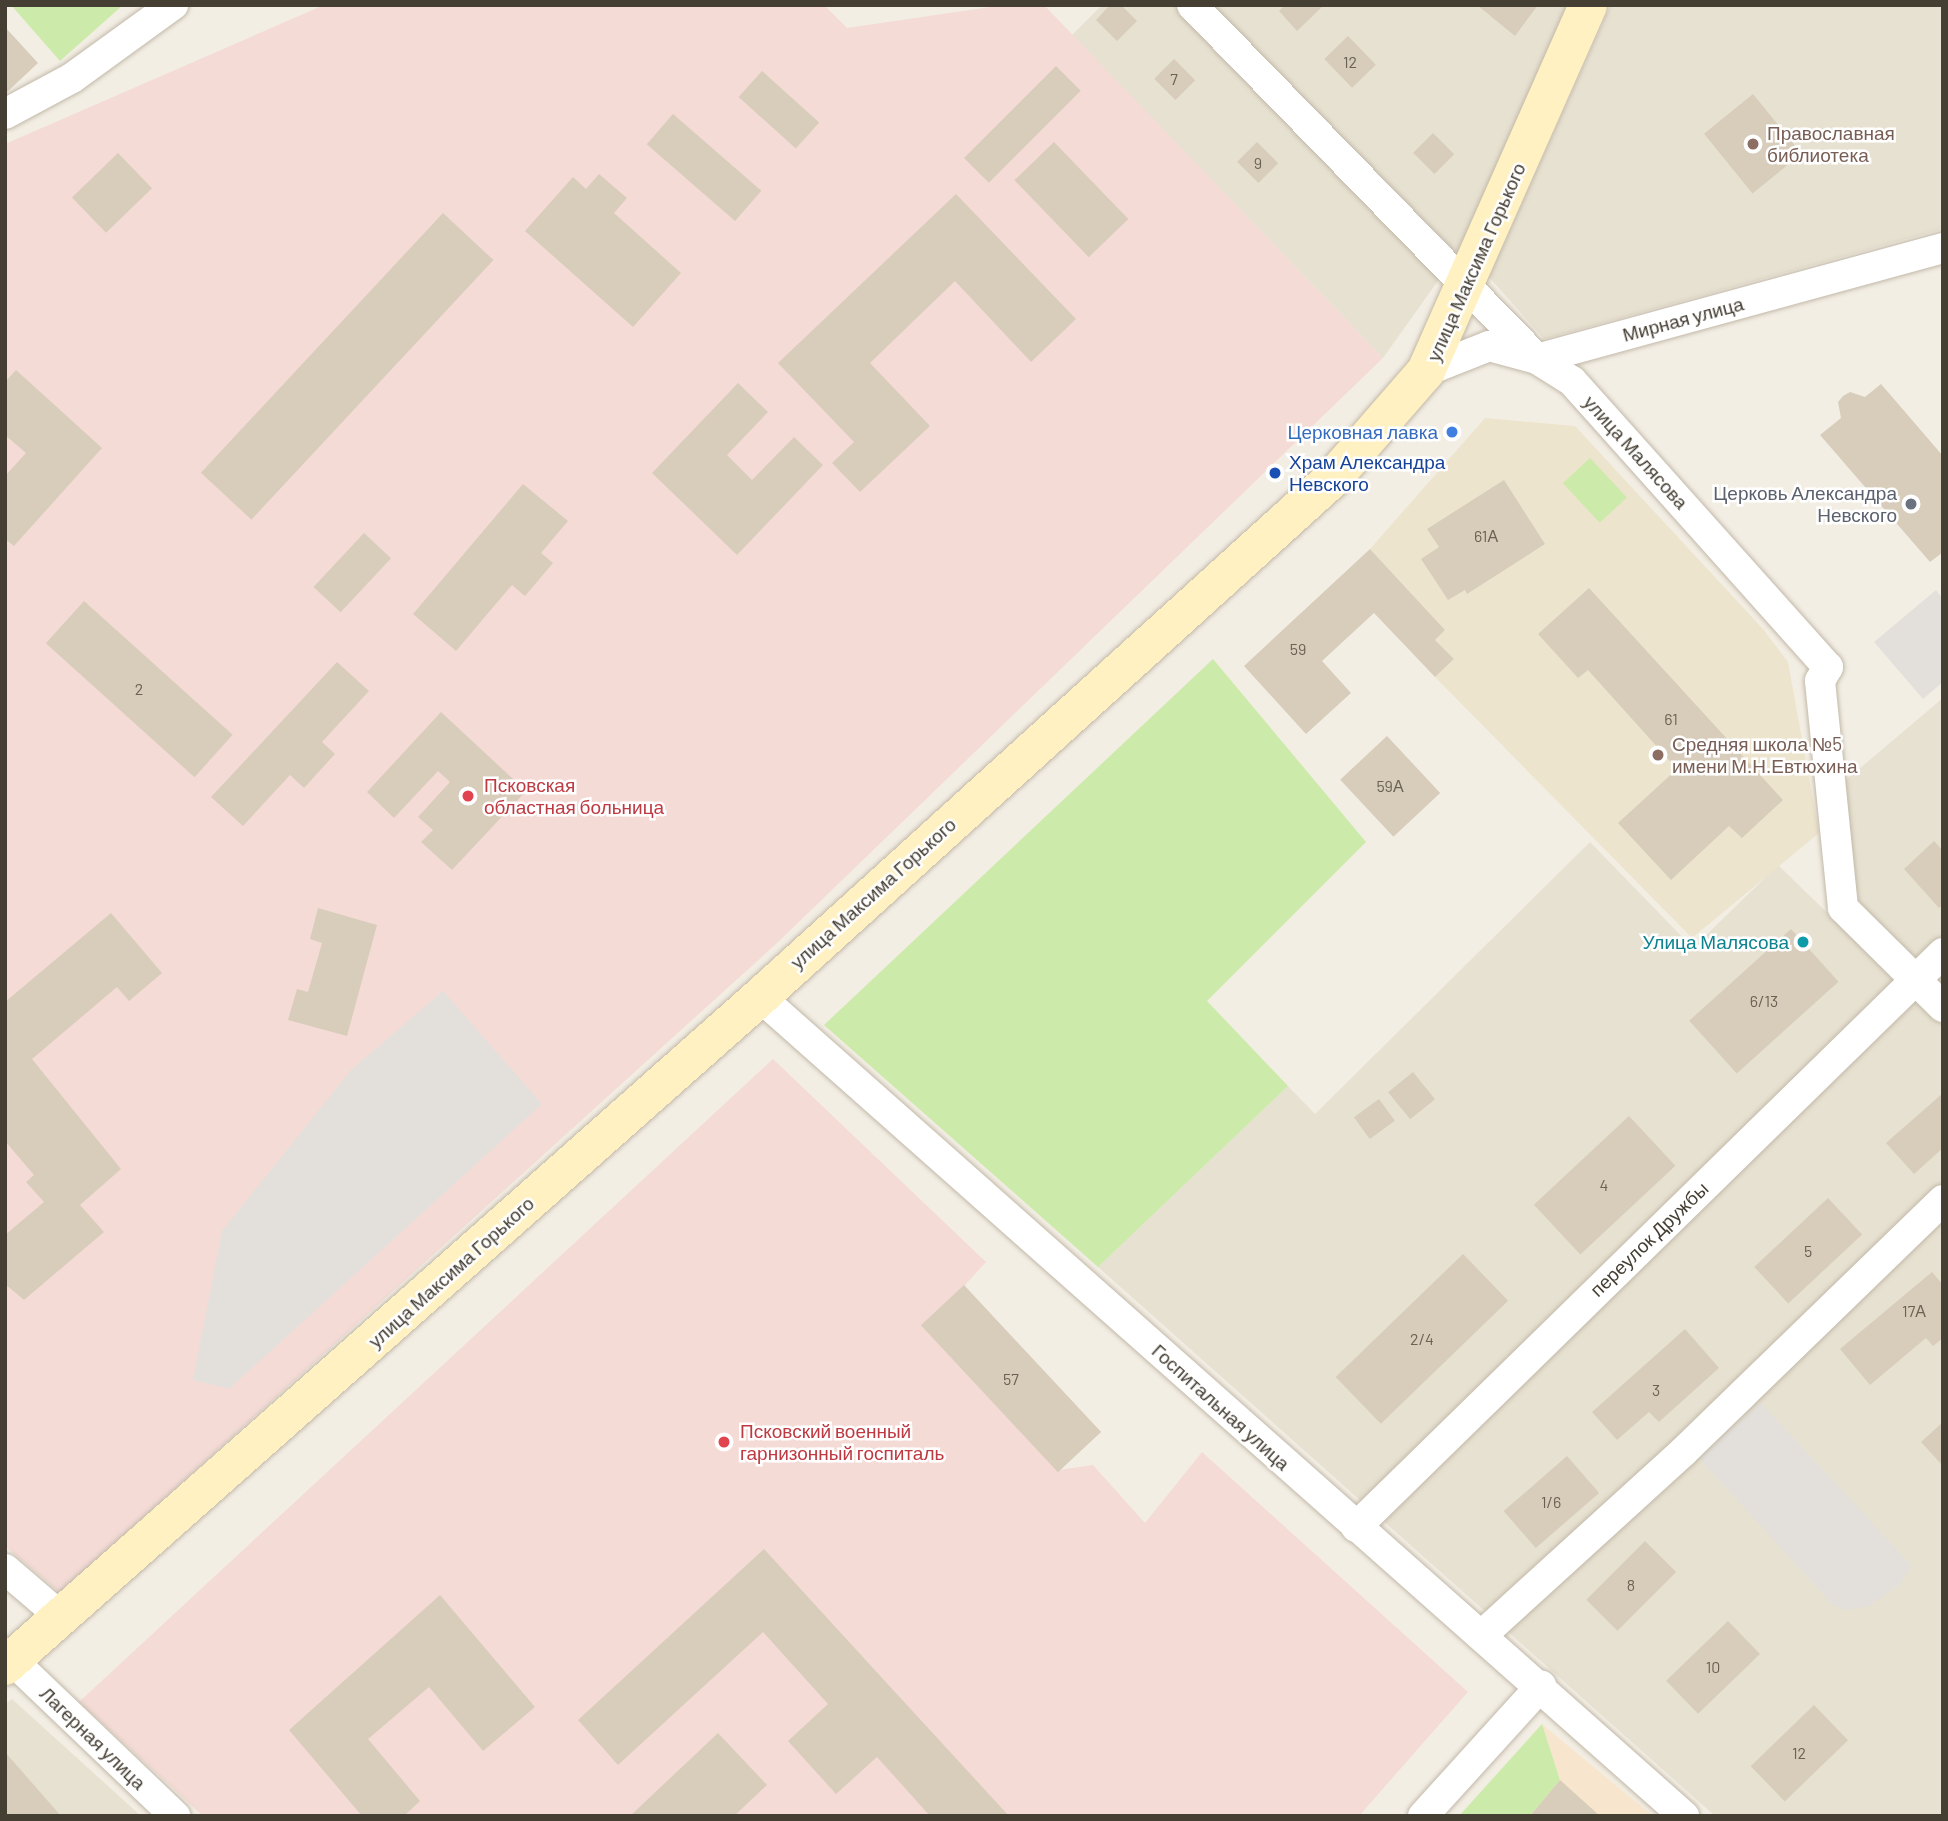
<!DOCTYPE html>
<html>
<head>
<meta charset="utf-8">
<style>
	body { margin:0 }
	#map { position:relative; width:1948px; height:1821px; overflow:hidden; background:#f3eee4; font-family:Barlow,sans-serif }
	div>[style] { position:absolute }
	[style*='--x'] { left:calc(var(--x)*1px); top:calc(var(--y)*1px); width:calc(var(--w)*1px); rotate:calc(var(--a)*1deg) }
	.residential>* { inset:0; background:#e7e1d1 }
	.commercial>* { inset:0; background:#f7e6cd }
	.education>* { inset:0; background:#ede4cd }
	.medical>* { inset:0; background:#f4dbd6 }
	.green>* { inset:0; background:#cceaaa; transform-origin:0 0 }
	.parking>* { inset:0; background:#e3e0dc }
	.building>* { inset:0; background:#d8cdbb; transform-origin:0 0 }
	.roads { filter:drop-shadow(0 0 2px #c2b9a9) drop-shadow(0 0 2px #c2b9a9) }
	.minor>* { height:30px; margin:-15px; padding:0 15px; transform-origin:15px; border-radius:15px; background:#fff }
	.secondary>* { height:38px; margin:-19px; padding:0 19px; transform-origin:19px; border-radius:19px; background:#fff1c1 }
	.dots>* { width:19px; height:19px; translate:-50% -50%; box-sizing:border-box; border:4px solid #fff; border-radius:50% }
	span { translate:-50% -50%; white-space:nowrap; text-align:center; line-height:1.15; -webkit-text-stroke:5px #fff; paint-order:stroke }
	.number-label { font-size:16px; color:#6a6255 }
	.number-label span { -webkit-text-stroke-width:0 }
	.education-label { font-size:19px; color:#785e54 }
	.left { translate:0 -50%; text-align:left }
	.street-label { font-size:19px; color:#453e33 }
	.shop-label { font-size:19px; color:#366cbe }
	.right { translate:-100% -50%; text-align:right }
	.transit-label { font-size:19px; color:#164399 }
	.worship-label { font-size:19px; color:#5b616d }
	.health-label { font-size:19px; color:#be3a42 }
	.culture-label { font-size:19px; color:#0d838f }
	.frame { position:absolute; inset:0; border:7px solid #453e33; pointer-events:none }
</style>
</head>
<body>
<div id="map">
	<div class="residential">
		<div style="clip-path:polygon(1102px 5px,1569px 5px,1470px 236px,1383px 358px,1072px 35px)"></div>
		<div style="clip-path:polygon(1611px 5px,1943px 5px,1943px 229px,1544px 339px,1489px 277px)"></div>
		<div style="clip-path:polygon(1943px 698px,1943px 1000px,1860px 912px,1840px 785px)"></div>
		<div style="clip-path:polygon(1590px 842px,1693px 948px,1778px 865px,1943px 1025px,1943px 1816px,1715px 1816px,1098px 1267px,1288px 1086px,1315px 1114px)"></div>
		<div style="clip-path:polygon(12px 1699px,141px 1816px,5px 1816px,5px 1704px)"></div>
	</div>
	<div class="commercial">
		<div style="clip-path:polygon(1542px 1724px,1653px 1816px,1530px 1816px,1560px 1780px)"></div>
	</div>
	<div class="education">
		<div style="clip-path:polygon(1485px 418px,1575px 426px,1763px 629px,1788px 662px,1819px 833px,1692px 938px,1435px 677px,1454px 659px,1435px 640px,1445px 630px,1370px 549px)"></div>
	</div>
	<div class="medical">
		<div style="clip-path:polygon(324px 5px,824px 5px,847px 28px,1004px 5px,1044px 5px,1383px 358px,776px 944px,60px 1593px,5px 1546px,5px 144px)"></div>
		<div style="clip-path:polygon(773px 1059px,986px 1262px,964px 1286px,1101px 1432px,1058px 1470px,1093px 1465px,1145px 1523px,1202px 1452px,1468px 1692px,1359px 1816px,203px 1816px,79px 1702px)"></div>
	</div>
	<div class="green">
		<div style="clip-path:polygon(11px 5px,123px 5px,60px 61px)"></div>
		<div style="left:1590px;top:458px;width:54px;height:37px;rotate:47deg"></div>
		<div style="clip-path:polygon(1213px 659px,1366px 842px,1207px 1001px,1288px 1086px,1098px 1267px,824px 1025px)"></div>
		<div style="clip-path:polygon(1542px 1724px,1560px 1780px,1530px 1816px,1459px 1816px)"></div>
	</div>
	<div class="parking">
		<div style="clip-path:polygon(1936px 590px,1943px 599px,1943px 682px,1923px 699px,1874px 642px)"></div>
		<div style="clip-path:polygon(443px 991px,542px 1104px,229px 1389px,193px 1380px,222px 1231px,351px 1070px)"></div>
		<div style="clip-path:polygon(1761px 1403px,1911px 1565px,1901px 1583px,1870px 1606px,1846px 1610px,1833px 1605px,1699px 1458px)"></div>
	</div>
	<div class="building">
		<div style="clip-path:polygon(1110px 5px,1121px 5px,1137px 21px,1117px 41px,1096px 20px)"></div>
		<div style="clip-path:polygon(1285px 5px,1324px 5px,1297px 31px,1279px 11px)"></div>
		<div style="clip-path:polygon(1477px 5px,1538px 5px,1515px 36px)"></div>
		<div style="clip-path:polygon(5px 27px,38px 63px,5px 94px)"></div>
		<div style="left:1348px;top:36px;width:40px;height:33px;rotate:46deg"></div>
		<div style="left:1174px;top:59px;width:30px;height:28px;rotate:45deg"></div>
		<div style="left:1056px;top:66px;width:35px;height:130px;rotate:45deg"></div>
		<div style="left:762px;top:71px;width:77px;height:35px;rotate:42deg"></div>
		<div style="left:1753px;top:94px;width:77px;height:63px;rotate:51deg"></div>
		<div style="left:673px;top:114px;width:117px;height:40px;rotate:41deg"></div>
		<div style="left:1433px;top:133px;width:30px;height:28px;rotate:45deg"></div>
		<div style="left:1054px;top:142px;width:107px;height:55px;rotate:46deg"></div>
		<div style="left:1257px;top:142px;width:30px;height:28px;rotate:45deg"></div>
		<div style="left:118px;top:153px;width:49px;height:64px;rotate:46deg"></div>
		<div style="clip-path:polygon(599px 174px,627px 198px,614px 213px,681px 273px,633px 327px,525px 231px,573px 177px,586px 189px)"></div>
		<div style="clip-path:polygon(956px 194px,1076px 319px,1031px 362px,955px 281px,870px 363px,930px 426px,860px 492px,832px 463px,854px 442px,778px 363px)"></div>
		<div style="left:443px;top:213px;width:69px;height:355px;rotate:43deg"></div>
		<div style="clip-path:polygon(16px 370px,102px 448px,14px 546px,5px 539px,5px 476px,26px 453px,5px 435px,5px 382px)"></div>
		<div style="clip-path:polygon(738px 383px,768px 412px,727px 455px,752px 480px,794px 437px,823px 465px,737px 555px,652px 473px)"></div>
		<div style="clip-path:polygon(1881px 384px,1943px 456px,1943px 552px,1930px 562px,1820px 435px,1841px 418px,1838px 402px,1843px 396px,1850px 392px,1865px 397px)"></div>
		<div style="clip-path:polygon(1504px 480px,1545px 544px,1467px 594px,1465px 590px,1448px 600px,1421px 559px,1439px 547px,1427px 529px)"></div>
		<div style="clip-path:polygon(523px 484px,568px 521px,541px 553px,553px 563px,525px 596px,512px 585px,456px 651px,413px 614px)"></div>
		<div style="left:364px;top:533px;width:37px;height:74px;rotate:43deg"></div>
		<div style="clip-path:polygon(1370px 549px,1445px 630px,1435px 640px,1454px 659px,1435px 677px,1374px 613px,1322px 661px,1351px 693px,1306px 734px,1244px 666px)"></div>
		<div style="clip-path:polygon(1589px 588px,1783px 800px,1742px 838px,1729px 826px,1671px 880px,1618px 823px,1677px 769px,1588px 670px,1578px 678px,1538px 634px)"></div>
		<div style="left:84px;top:601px;width:200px;height:57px;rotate:42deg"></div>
		<div style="clip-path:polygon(337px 662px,369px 691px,322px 742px,335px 754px,304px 788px,290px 775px,243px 826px,211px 797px)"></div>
		<div style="clip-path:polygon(441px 712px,526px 791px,452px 870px,421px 842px,433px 830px,418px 817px,450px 782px,438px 771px,394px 818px,367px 792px)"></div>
		<div style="left:1387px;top:736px;width:78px;height:64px;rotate:47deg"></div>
		<div style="clip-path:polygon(1934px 841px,1943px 851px,1943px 905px,1939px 908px,1904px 869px)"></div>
		<div style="clip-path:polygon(318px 908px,377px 925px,347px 1036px,288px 1020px,297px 989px,308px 992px,322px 943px,310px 939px)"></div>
		<div style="clip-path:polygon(111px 913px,162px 973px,129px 1001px,117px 987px,32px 1059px,121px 1169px,80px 1205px,104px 1232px,24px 1300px,5px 1284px,5px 1235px,44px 1202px,26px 1182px,34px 1175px,5px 1141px,5px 1002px)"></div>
		<div style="left:1791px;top:929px;width:71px;height:137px;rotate:48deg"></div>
		<div style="left:1413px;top:1072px;width:35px;height:32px;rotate:51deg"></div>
		<div style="clip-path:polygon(1943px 1093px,1943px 1148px,1914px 1174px,1886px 1143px)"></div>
		<div style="left:1379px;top:1099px;width:27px;height:31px;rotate:54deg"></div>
		<div style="left:1629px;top:1116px;width:68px;height:130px;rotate:47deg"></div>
		<div style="left:1828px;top:1198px;width:50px;height:101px;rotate:47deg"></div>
		<div style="left:1463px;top:1254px;width:65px;height:177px;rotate:46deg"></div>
		<div style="clip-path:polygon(1932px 1272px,1943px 1285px,1943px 1338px,1933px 1346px,1926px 1338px,1870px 1385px,1840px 1349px)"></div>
		<div style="left:964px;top:1285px;width:201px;height:59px;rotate:47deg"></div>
		<div style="clip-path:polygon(1685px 1329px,1719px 1368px,1659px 1422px,1649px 1412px,1617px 1440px,1592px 1412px)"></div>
		<div style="clip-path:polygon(1943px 1422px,1943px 1466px,1921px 1442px)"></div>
		<div style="left:1567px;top:1456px;width:49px;height:84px;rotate:49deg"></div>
		<div style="left:1645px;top:1541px;width:44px;height:83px;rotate:45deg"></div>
		<div style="clip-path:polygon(764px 1549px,872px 1667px,1009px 1816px,930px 1816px,877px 1757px,836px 1794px,788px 1741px,828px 1704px,763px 1632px,618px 1765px,578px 1720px)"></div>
		<div style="clip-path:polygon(440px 1595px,535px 1707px,483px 1751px,429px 1687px,368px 1739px,420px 1801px,404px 1816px,362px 1816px,289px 1730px)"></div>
		<div style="left:1728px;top:1621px;width:46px;height:86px;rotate:46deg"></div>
		<div style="left:1814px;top:1705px;width:49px;height:88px;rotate:46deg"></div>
		<div style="clip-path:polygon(718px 1733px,767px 1785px,734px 1816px,630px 1816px)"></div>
		<div style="clip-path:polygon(5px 1752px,61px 1816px,5px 1816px)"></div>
		<div style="clip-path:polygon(1560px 1780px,1600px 1816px,1530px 1816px)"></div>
	</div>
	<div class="roads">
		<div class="minor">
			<div style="--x:1192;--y:5;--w:494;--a:45.7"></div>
			<div style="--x:1537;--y:359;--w:41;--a:32.2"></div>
			<div style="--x:1572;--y:381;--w:384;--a:48.2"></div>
			<div style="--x:1828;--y:667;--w:16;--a:120"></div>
			<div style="--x:1820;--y:681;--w:228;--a:84.2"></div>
			<div style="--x:1843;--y:908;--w:141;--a:44.7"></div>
			<div style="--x:5;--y:114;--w:76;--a:-28.2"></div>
			<div style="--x:72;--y:78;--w:125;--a:-35.9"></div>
			<div style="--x:1426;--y:371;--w:68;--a:-21.6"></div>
			<div style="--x:1489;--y:346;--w:50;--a:15.2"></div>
			<div style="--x:1537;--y:359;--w:421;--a:-15.3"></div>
			<div style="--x:760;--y:997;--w:1235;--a:41.55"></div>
			<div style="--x:1356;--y:1527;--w:821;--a:-44.36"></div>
			<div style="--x:5;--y:1569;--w:74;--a:40.6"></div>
			<div style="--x:1482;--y:1635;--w:272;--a:-42.3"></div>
			<div style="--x:1683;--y:1452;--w:362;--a:-44.1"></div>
			<div style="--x:12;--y:1660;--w:226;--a:43.7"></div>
			<div style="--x:1423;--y:1816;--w:176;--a:-47.8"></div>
		</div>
		<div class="secondary">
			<div style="--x:5;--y:1666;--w:1009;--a:-41.54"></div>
			<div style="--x:760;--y:997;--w:775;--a:-42.17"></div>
			<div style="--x:1334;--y:477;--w:140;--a:-49"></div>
			<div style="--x:1426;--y:371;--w:400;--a:-66.1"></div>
		</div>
	</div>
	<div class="dots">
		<div style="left:1753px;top:144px;background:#8d6e63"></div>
		<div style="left:1452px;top:432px;background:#3f7fe0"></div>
		<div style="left:1275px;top:473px;background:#1a4fb4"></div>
		<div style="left:1911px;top:504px;background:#6b7280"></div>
		<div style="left:1658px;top:755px;background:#8d6e63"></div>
		<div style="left:468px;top:796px;background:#e0444e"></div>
		<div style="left:1803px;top:942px;background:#0f9aa8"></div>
		<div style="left:724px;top:1442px;background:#e0444e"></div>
	</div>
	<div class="number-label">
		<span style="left:1350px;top:62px">12</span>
		<span style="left:1174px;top:79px">7</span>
		<span style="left:1258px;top:163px">9</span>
		<span style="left:1486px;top:536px">61А</span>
		<span style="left:1298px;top:649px">59</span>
		<span style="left:139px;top:689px">2</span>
		<span style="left:1671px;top:719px">61</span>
		<span style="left:1390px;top:786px">59А</span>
		<span style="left:1764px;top:1001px">6/13</span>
		<span style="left:1604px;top:1185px">4</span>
		<span style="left:1808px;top:1251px">5</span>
		<span style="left:1914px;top:1311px">17А</span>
		<span style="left:1422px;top:1339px">2/4</span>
		<span style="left:1011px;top:1379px">57</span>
		<span style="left:1656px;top:1390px">3</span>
		<span style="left:1551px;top:1502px">1/6</span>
		<span style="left:1631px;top:1585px">8</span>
		<span style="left:1713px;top:1667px">10</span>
		<span style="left:1799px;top:1753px">12</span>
	</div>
	<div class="education-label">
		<span class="left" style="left:1767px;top:144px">Православная<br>библиотека</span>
		<span class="left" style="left:1672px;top:755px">Средняя школа №5<br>имени М.Н.Евтюхина</span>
	</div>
	<div class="street-label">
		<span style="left:1476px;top:262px;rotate:-66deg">улица Максима Горького</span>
		<span style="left:1683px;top:319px;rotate:-15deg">Мирная улица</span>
		<span style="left:1636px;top:452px;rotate:48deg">улица Малясова</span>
		<span style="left:873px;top:893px;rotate:-42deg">улица Максима Горького</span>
		<span style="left:1649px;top:1239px;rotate:-44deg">переулок Дружбы</span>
		<span style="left:451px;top:1272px;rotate:-42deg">улица Максима Горького</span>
		<span style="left:1221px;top:1407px;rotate:42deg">Госпитальная улица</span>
		<span style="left:93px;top:1738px;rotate:44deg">Лагерная улица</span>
	</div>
	<div class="shop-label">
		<span class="right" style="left:1438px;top:432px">Церковная лавка</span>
	</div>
	<div class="transit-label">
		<span class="left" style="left:1289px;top:473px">Храм Александра<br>Невского</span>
	</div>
	<div class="worship-label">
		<span class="right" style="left:1897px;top:504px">Церковь Александра<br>Невского</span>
	</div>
	<div class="health-label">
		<span class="left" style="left:484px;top:796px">Псковская<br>областная больница</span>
		<span class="left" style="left:740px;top:1442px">Псковский военный<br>гарнизонный госпиталь</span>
	</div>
	<div class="culture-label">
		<span class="right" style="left:1789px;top:942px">Улица Малясова</span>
	</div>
	<div class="frame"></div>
</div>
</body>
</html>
